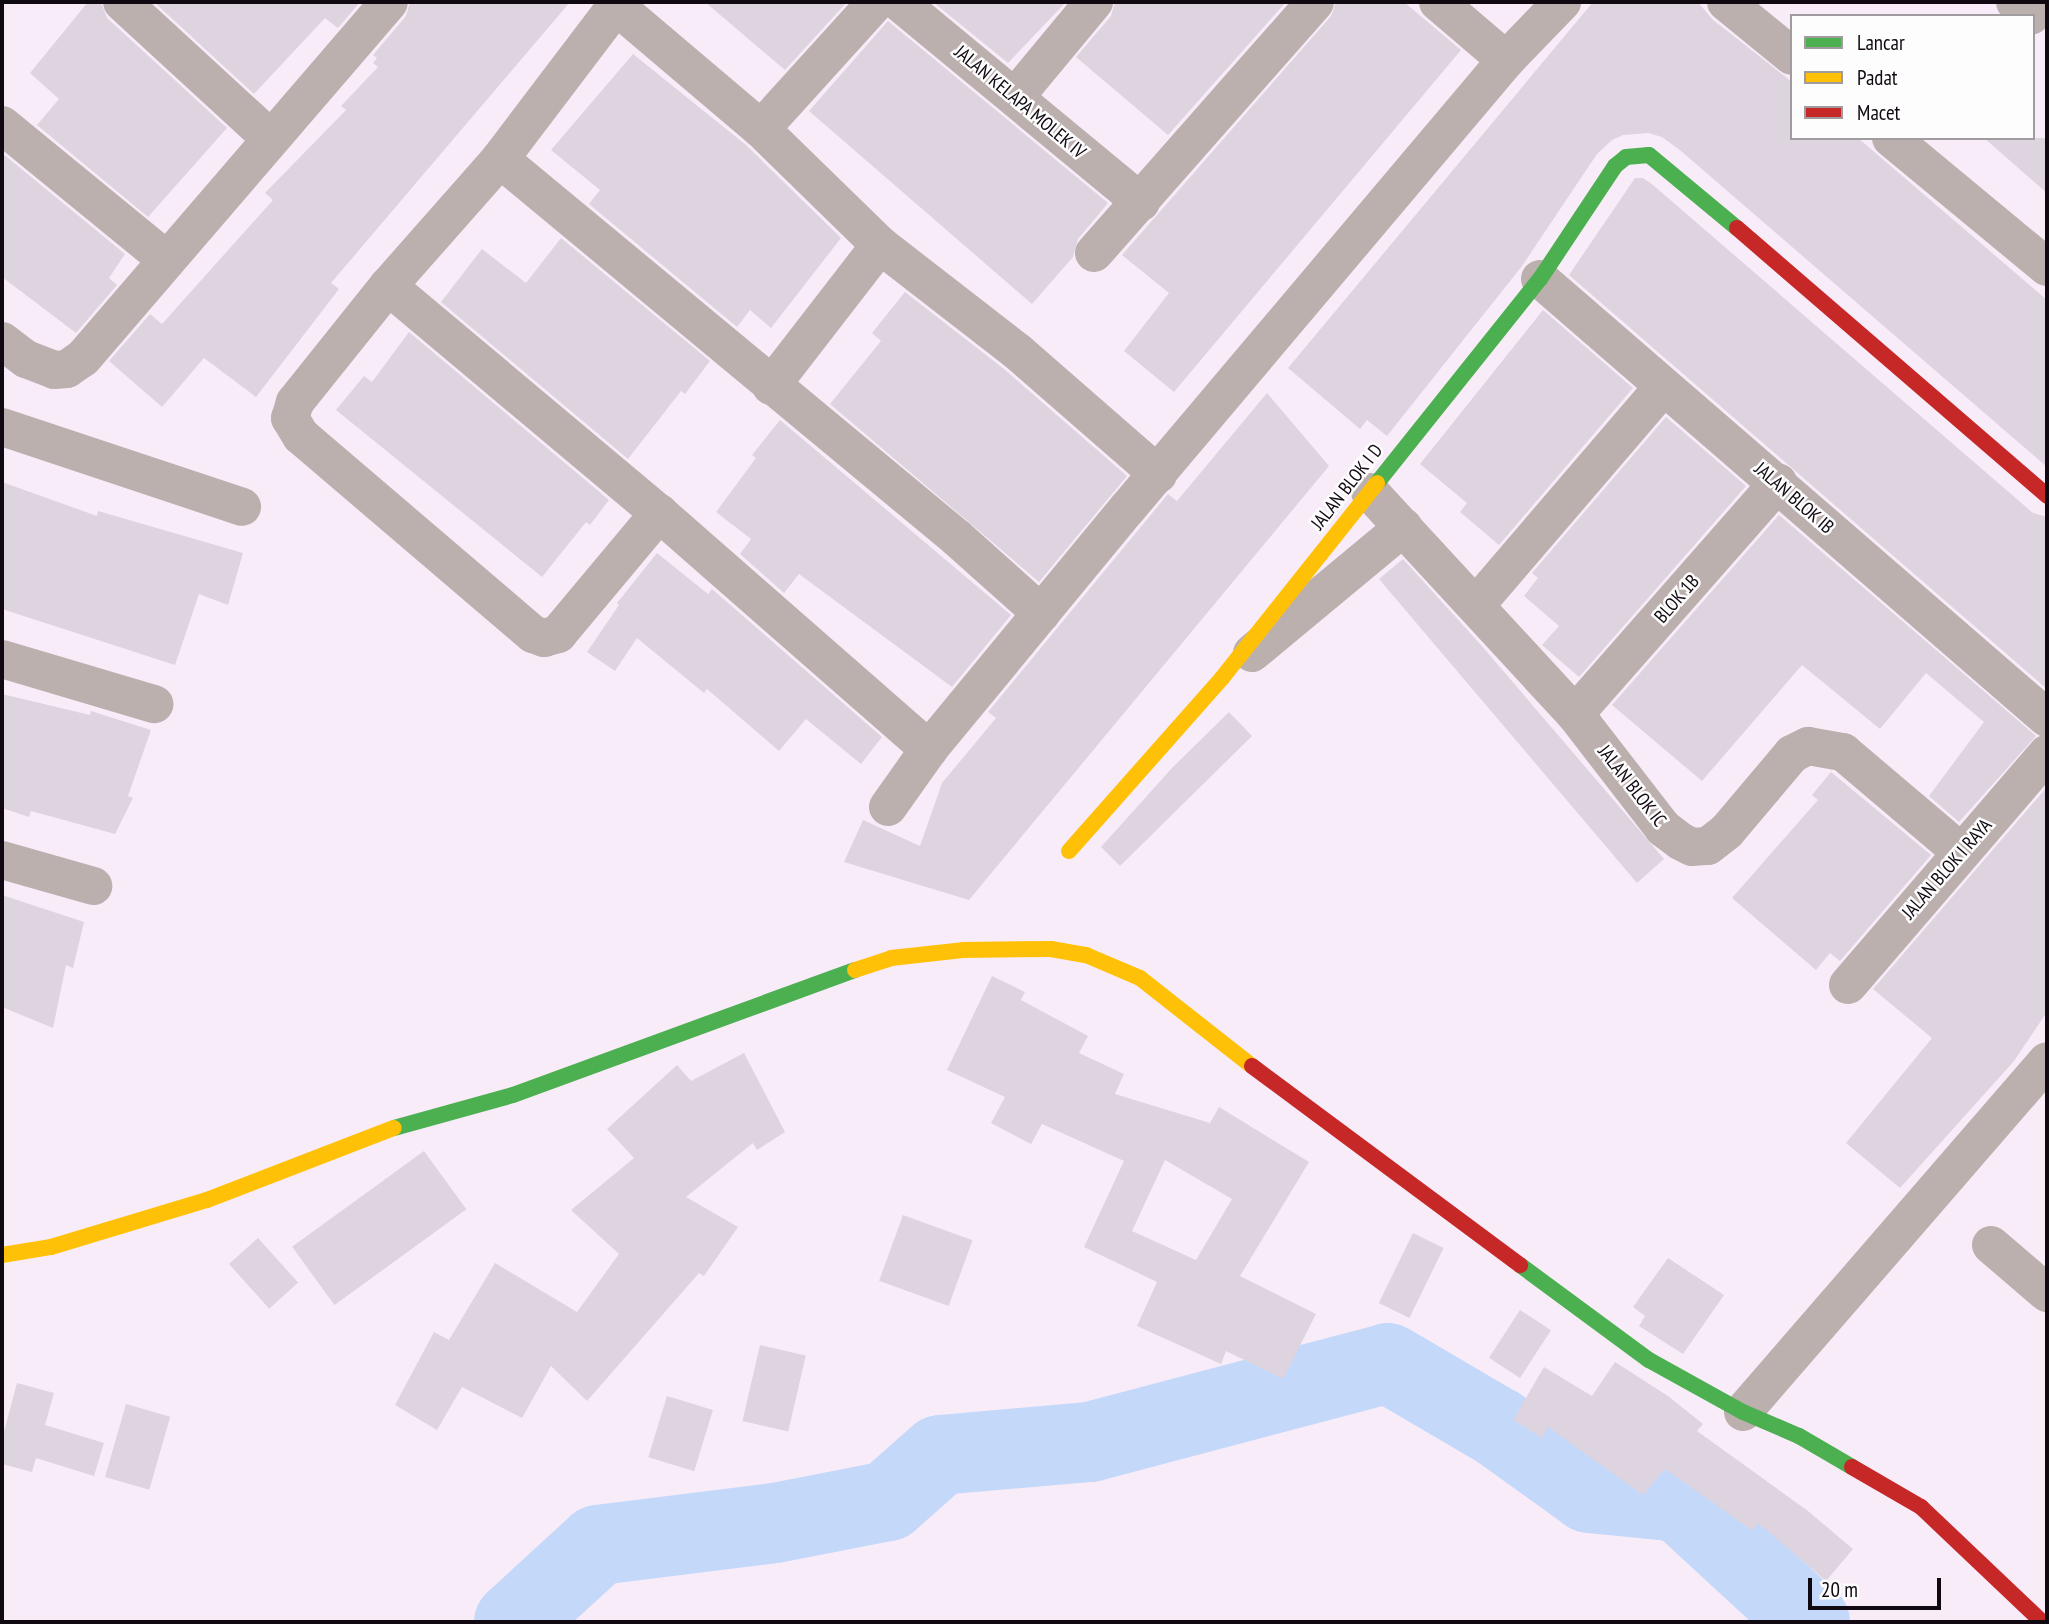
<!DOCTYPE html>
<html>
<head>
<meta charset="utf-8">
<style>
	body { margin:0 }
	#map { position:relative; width:2049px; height:1624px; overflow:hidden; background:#f8ecf9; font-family:"PT Sans Narrow",sans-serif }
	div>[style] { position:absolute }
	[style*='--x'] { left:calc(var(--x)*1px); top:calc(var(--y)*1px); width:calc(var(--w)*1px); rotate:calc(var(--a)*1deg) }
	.river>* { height:80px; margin:-40px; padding:0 40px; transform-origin:40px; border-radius:40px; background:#c4d8fa }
	.building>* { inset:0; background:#ddd4e0; transform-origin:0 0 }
	.street>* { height:38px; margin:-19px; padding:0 19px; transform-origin:19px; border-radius:19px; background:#bcb0af }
	.fast>* { height:16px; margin:-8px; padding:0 8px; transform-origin:8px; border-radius:8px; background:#4caf50 }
	.slow>* { height:16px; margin:-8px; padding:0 8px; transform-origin:8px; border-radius:8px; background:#ffc107 }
	.jam>* { height:16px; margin:-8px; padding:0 8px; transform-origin:8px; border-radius:8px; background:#c62828 }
	span { translate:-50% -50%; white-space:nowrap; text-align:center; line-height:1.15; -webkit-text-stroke:5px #fdfdfd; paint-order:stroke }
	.street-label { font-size:19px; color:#110912 }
	.frame { position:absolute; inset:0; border:4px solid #110912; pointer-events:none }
	.legend { position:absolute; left:1790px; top:14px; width:245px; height:126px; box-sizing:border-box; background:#fdfdfd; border:2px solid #9f9b9f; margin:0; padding:9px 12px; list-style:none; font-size:21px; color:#110912 }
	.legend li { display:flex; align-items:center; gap:14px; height:35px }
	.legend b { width:35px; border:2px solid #9f9b9f }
	.scale { position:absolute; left:1808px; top:1578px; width:133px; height:32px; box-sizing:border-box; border:4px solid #110912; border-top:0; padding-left:9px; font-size:21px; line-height:24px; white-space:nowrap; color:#110912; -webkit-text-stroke:5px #fdfdfd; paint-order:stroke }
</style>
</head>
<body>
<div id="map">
	<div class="river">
		<div style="--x:514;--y:1622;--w:114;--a:-42.5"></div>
		<div style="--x:598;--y:1545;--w:178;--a:-7.1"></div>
		<div style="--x:775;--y:1523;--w:115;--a:-11"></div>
		<div style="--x:888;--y:1501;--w:69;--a:-41.5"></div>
		<div style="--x:940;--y:1455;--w:151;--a:-5"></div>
		<div style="--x:1090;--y:1442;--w:308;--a:-14.8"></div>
		<div style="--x:1388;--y:1363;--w:129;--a:30.4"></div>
		<div style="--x:1499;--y:1428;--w:111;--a:35.8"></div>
		<div style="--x:1589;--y:1493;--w:91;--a:5.6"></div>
		<div style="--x:1680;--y:1502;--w:177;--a:42.7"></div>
	</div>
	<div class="building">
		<div style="clip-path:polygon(88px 2px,101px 2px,107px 18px,227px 128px,148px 217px,37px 125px,59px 99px,30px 73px)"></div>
		<div style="clip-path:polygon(154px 2px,360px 2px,338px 28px,325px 18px,254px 94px)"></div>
		<div style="clip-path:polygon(410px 2px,570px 2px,331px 283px,339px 289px,256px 397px,204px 358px,162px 407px,109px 361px,150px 314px,162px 324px,273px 200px,265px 193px,346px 110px,341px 106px,378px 67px,373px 63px,377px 58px,373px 55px,406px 16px)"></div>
		<div style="clip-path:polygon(705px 2px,847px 2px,785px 70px)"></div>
		<div style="clip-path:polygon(933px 2px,1066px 2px,1008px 63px)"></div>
		<div style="clip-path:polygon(1115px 2px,1286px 2px,1168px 135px,1076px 57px,1111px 16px)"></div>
		<div style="clip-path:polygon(1336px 2px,1404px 2px,1461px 50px,1174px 392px,1124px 351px,1169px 293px,1122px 255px,1331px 16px)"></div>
		<div style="clip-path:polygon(1593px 2px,1698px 2px,1712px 19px,1792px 82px,1792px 138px,1858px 138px,2047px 300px,2047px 467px,1681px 151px,1662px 137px,1648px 133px,1623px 135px,1612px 140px,1597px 154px,1522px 266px,1387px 436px,1367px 420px,1360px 429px,1288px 368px)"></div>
		<div style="clip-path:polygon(888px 21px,1108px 203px,1078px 239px,1073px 257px,1032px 304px,809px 111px)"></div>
		<div style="clip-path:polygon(633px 54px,746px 145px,841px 238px,771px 328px,750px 310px,737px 327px,589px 204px,600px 190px,551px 150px)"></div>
		<div style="clip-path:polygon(1984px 138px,2047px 138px,2047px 193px)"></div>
		<div style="clip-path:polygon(2px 153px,125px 254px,109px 278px,117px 285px,76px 333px,2px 277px)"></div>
		<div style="clip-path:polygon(1635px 178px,1643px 178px,1653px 185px,2033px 513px,2047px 517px,2047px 689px,1569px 275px)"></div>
		<div style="clip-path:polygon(561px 238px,710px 361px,685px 394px,681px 391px,628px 459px,441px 302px,482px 249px,526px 283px)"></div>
		<div style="clip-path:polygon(905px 292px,1004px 369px,1127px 476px,1039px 582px,830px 404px,881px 341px,872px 333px)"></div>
		<div style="clip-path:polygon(1543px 310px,1633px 388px,1499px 545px,1460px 512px,1467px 503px,1420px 464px)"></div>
		<div style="clip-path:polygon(409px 332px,609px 500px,590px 525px,586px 522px,542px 577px,336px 410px,364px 376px,372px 382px)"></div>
		<div style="clip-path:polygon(1267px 393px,1329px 466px,969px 900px,844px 862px,863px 820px,920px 846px,942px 783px,996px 718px,988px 712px,1168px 494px,1177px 501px)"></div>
		<div style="clip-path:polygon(1666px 417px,1746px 486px,1579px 677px,1542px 645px,1559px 626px,1524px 596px,1538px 578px,1532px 573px)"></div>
		<div style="clip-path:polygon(780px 420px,1011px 615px,952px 687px,799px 574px,784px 593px,740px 554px,751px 539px,716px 512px,756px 458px,752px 455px)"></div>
		<div style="clip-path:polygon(2px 482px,97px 516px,98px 511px,243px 553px,228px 605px,199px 594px,175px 665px,2px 609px)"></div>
		<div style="clip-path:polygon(1779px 515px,2036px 736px,1959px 822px,1929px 796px,1984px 722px,1926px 673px,1880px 729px,1802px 665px,1702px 781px,1612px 705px)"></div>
		<div style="clip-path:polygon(657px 553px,708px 594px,712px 589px,882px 737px,861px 764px,806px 719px,779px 751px,707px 689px,704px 693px,637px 638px,615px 671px,587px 652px,619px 605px,617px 603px)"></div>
		<div style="clip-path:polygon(1403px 559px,1481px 645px,1664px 859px,1637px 883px,1379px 579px)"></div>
		<div style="clip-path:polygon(2px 694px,90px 715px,91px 711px,151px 730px,128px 796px,133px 798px,115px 834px,31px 811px,29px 817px,2px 808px)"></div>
		<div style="clip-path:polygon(1229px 712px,1252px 736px,1120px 866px,1101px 847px,1172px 768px)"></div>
		<div style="clip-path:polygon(1831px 772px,1931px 855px,1840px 961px,1830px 953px,1816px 970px,1732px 898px,1818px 800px,1812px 795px)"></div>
		<div style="clip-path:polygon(2047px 787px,2047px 1012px,2014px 1061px,1900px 1188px,1846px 1143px,1932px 1038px,1873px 989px)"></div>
		<div style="clip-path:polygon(2px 895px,84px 922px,73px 968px,66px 965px,53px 1028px,2px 1007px)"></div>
		<div style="clip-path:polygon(evenodd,992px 976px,1025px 992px,1021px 1000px,1088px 1036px,1079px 1053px,1124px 1074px,1115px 1094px,1210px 1123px,1219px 1107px,1309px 1162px,1240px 1276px,1316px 1314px,1283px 1379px,1226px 1351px,1221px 1364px,1137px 1326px,1157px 1282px,1084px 1247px,1124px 1161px,1042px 1124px,1031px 1144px,991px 1123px,1005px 1097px,947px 1070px,992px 976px,1165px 1160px,1232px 1199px,1196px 1260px,1132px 1231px,1165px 1160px)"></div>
		<div style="clip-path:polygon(744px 1053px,785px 1132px,757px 1150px,753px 1143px,686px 1197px,738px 1227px,704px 1276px,699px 1273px,587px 1401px,551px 1366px,522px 1418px,462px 1387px,437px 1430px,395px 1405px,434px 1332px,449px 1340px,495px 1263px,577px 1312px,619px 1254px,571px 1210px,634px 1158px,607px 1129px,677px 1065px,691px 1081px)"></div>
		<div style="left:424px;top:1151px;width:72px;height:163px;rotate:54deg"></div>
		<div style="left:903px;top:1215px;width:74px;height:70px;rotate:20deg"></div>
		<div style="left:1413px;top:1233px;width:34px;height:78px;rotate:26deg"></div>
		<div style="left:258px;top:1238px;width:60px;height:39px;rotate:48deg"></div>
		<div style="clip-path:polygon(1668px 1258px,1724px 1295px,1683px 1354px,1639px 1326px,1645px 1316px,1633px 1307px)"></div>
		<div style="left:1520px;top:1310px;width:37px;height:57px;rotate:33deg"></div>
		<div style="left:760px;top:1345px;width:47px;height:78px;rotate:13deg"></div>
		<div style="clip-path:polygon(1615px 1362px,1668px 1396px,1703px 1424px,1697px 1431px,1808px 1511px,1853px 1549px,1826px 1581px,1758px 1523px,1753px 1531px,1665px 1469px,1643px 1495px,1548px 1427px,1542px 1438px,1513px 1420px,1544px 1367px,1592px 1396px)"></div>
		<div style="clip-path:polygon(17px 1383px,54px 1393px,45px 1425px,104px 1443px,94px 1476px,36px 1458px,32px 1472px,2px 1464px,2px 1439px)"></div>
		<div style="left:667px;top:1396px;width:48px;height:64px;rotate:17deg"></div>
		<div style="left:126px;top:1404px;width:46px;height:76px;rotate:16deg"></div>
	</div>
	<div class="street">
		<div style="--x:122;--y:2;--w:202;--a:42.6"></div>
		<div style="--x:619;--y:2;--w:197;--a:127.2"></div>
		<div style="--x:500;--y:159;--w:169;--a:131.4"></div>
		<div style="--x:388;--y:286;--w:149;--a:128.7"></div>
		<div style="--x:295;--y:402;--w:17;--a:107"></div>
		<div style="--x:290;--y:418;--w:21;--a:59"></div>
		<div style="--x:301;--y:436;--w:305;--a:40.5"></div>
		<div style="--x:533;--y:634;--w:12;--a:20"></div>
		<div style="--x:544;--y:638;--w:15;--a:-16"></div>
		<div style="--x:558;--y:634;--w:158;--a:-50.1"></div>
		<div style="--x:899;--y:2;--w:314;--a:39.6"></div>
		<div style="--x:1438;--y:2;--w:89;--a:40.5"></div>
		<div style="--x:1726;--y:2;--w:85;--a:39.3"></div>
		<div style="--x:2015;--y:2;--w:21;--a:41"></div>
		<div style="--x:616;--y:6;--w:190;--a:40.3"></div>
		<div style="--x:761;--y:129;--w:166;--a:44.3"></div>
		<div style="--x:880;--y:245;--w:175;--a:37.8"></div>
		<div style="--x:1018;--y:352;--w:186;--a:41.1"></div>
		<div style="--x:1015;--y:97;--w:124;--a:-50.3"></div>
		<div style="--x:2;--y:125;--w:213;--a:39.3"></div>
		<div style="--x:761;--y:129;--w:171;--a:-47.8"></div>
		<div style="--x:1891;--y:138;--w:202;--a:39.6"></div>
		<div style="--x:500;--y:159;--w:594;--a:39.67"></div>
		<div style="--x:957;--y:538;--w:113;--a:41.8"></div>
		<div style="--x:1094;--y:253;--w:334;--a:-48.6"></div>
		<div style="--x:1540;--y:279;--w:671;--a:40.89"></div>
		<div style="--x:388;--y:286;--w:354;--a:40"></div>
		<div style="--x:659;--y:513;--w:359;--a:41.2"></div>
		<div style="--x:2;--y:341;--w:30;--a:37"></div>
		<div style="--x:26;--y:359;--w:30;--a:21"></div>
		<div style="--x:54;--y:370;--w:13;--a:-4"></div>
		<div style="--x:67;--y:369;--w:19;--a:-35"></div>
		<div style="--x:83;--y:358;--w:469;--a:-49.3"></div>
		<div style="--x:771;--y:386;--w:178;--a:-52.3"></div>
		<div style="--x:2;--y:427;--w:253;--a:18.4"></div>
		<div style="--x:1370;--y:492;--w:302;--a:47.3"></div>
		<div style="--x:1575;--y:714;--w:144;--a:52.3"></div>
		<div style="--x:1663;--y:828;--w:21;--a:37"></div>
		<div style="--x:1680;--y:841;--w:13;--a:27"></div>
		<div style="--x:1692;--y:847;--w:16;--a:-4"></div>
		<div style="--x:1708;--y:846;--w:24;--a:-38"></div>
		<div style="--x:1727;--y:831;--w:101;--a:-49.8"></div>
		<div style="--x:1792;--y:754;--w:18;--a:-27"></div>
		<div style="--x:1808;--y:746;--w:36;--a:10"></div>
		<div style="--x:1843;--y:752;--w:155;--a:40.3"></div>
		<div style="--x:1477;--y:604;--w:286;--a:-49.4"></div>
		<div style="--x:1252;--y:653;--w:197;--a:-39.7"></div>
		<div style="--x:2;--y:659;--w:159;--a:16.5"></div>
		<div style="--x:1575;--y:714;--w:308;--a:-48.7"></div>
		<div style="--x:888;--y:807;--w:71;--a:-54.7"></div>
		<div style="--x:929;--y:749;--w:311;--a:-50.5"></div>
		<div style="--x:1127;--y:509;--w:588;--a:-49.83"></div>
		<div style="--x:1506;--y:60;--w:81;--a:-46"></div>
		<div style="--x:2;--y:860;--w:95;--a:15.9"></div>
		<div style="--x:1848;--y:985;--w:305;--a:-49.3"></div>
		<div style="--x:1991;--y:1245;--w:74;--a:40.6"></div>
		<div style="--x:1743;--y:1412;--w:464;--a:-49.1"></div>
	</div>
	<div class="fast">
		<div style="--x:1377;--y:483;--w:261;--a:-51.4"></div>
		<div style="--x:1540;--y:279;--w:136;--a:-56.4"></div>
		<div style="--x:1615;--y:166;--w:14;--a:-39"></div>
		<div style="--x:1626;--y:157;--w:23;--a:-5"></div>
		<div style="--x:1649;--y:155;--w:114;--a:39.7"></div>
		<div style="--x:394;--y:1128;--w:123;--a:-15.5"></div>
		<div style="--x:513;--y:1095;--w:364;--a:-20.1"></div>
		<div style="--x:1520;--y:1265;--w:160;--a:36.4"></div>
		<div style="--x:1649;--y:1360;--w:107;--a:29"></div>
		<div style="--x:1743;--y:1412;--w:61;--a:23.2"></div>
		<div style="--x:1799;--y:1436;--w:61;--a:30.3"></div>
	</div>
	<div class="slow">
		<div style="--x:1069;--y:851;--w:231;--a:-48.5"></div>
		<div style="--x:1222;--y:678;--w:249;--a:-51.5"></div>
		<div style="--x:855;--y:970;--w:38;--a:-18"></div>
		<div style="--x:891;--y:958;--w:72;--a:-6.3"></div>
		<div style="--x:963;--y:950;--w:88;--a:-0.7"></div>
		<div style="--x:1051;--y:949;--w:36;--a:10"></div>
		<div style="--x:1086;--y:955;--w:59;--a:23.1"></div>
		<div style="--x:1140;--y:978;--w:142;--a:38.2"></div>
		<div style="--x:2;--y:1255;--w:50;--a:-9.3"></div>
		<div style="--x:51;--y:1247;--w:163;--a:-16.8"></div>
		<div style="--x:207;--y:1200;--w:200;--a:-21.1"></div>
	</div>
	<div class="jam">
		<div style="--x:1737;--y:228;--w:410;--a:40.8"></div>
		<div style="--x:1252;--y:1066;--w:334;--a:36.6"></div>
		<div style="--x:1852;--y:1467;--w:80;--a:30.1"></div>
		<div style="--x:1921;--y:1507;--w:167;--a:43.5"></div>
	</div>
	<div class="street-label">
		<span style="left:1020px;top:102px;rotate:40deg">JALAN KELAPA MOLEK IV</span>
		<span style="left:1347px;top:487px;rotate:-52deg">JALAN BLOK I D</span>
		<span style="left:1794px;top:498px;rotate:41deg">JALAN BLOK IB</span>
		<span style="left:1677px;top:599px;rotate:-49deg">BLOK 1B</span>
		<span style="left:1632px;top:786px;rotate:52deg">JALAN BLOK IC</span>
		<span style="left:1947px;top:869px;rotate:-49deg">JALAN BLOK I RAYA</span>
	</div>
	<div class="frame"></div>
	<ul class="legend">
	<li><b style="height:9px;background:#4caf50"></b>Lancar</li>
	<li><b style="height:9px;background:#ffc107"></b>Padat</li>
	<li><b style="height:9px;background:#c62828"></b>Macet</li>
	</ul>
	<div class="scale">20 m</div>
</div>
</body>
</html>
